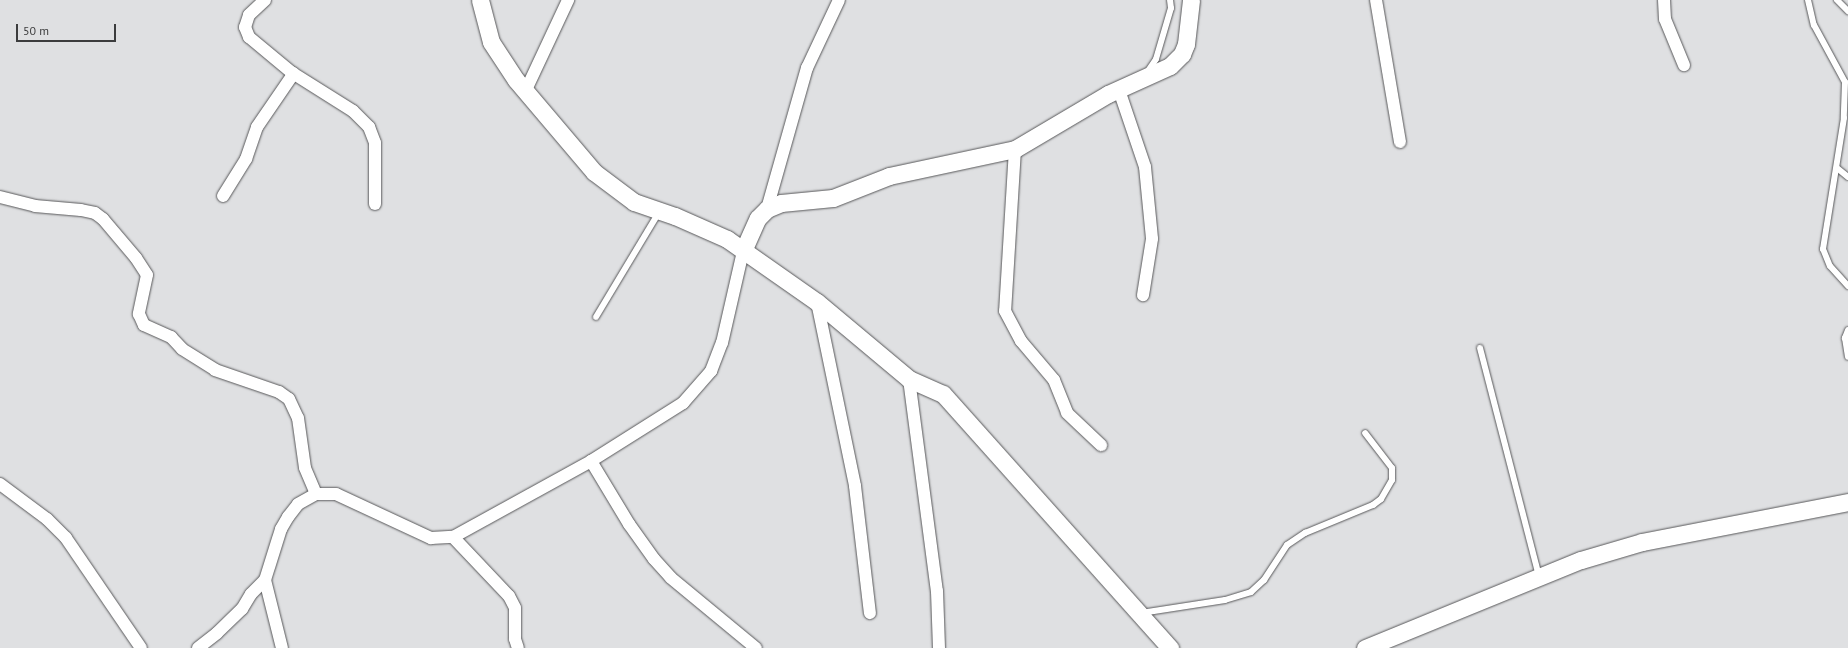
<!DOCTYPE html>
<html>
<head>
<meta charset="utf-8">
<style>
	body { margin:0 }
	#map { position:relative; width:1848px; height:648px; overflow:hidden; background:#dfe0e2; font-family:"PT Sans",sans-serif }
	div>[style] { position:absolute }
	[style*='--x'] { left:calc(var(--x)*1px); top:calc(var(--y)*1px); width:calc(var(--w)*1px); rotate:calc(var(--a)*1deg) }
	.roads { filter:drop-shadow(0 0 1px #575759) drop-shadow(0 0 1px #575759) }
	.lane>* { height:6px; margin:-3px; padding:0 3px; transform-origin:3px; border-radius:3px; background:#fff }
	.street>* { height:12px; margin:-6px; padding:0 6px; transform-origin:6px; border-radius:6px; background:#fff }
	.secondary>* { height:17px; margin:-8.5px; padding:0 8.5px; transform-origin:8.5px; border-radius:8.5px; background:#fff }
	span { translate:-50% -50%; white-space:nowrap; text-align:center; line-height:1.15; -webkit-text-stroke:3.5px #dfe0e2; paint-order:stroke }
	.scale { position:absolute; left:16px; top:24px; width:100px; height:18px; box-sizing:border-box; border:2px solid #3c3c3d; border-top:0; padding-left:5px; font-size:12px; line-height:14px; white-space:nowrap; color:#3c3c3d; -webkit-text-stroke:3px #dfe0e2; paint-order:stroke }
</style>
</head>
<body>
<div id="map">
	<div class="roads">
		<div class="lane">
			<div style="--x:1808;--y:0;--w:26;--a:77"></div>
			<div style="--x:1814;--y:25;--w:65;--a:61.5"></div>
			<div style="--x:1845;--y:82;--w:36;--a:92"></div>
			<div style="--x:1844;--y:118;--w:133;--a:99.1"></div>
			<div style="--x:1823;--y:249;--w:18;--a:68"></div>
			<div style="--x:1830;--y:266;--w:27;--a:48"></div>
			<div style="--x:1837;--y:0;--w:16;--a:45"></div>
			<div style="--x:1148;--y:71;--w:14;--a:-56"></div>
			<div style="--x:1156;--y:59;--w:53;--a:-73.6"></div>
			<div style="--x:1171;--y:8;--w:8;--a:-97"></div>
			<div style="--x:1837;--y:168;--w:14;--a:39"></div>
			<div style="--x:596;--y:317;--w:122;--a:-59"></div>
			<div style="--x:1848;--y:330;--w:9;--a:111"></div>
			<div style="--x:1845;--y:338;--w:19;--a:81"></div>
			<div style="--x:1480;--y:348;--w:236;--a:75.5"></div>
			<div style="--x:1141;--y:613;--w:85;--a:-8.8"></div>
			<div style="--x:1225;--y:600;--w:27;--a:-17"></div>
			<div style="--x:1251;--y:592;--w:18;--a:-43"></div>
			<div style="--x:1264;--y:580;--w:42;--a:-56.7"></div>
			<div style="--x:1287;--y:545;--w:22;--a:-34"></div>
			<div style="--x:1305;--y:533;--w:74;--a:-22.4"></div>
			<div style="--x:1373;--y:505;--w:10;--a:-37"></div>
			<div style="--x:1381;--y:499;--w:22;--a:-60"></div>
			<div style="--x:1392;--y:480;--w:12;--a:-90"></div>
			<div style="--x:1392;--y:468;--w:44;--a:-127.6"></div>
		</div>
		<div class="street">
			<div style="--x:265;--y:0;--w:22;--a:137"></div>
			<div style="--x:249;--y:15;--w:13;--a:108"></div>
			<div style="--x:245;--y:27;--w:11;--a:68"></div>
			<div style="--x:249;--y:37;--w:55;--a:39.8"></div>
			<div style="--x:291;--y:72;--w:73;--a:32.2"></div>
			<div style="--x:353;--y:111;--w:23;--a:45"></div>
			<div style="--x:369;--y:127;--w:17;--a:69"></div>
			<div style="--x:375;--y:143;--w:61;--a:90"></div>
			<div style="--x:1376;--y:0;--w:144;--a:80.4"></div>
			<div style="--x:1664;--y:0;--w:19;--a:87"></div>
			<div style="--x:1665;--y:19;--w:50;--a:67.6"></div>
			<div style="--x:1119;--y:90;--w:81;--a:71.3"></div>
			<div style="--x:1145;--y:167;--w:72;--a:84.4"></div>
			<div style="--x:1152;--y:239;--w:57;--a:99.1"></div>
			<div style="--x:525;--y:92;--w:102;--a:-64.9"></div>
			<div style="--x:1015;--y:149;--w:162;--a:93.5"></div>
			<div style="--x:1005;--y:311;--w:34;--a:62"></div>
			<div style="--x:1021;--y:341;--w:51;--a:49.8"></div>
			<div style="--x:1054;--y:380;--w:35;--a:68"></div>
			<div style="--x:1067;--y:413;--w:47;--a:43.3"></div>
			<div style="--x:223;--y:196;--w:44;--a:-58.1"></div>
			<div style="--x:246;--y:159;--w:34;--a:-71"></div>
			<div style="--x:257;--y:127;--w:65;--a:-55.6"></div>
			<div style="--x:0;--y:197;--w:36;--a:14"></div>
			<div style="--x:35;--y:206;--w:46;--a:5"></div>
			<div style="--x:81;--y:210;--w:14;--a:12"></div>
			<div style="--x:95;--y:213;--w:10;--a:37"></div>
			<div style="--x:103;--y:219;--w:51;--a:49.8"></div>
			<div style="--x:136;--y:258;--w:20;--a:57"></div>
			<div style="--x:147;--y:275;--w:40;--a:102"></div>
			<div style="--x:139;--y:314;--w:12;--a:66"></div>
			<div style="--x:144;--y:325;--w:30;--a:24"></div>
			<div style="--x:171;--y:337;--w:16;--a:47"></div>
			<div style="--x:182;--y:349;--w:39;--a:32"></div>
			<div style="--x:215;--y:370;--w:68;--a:19"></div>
			<div style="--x:279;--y:392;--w:12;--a:35"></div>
			<div style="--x:289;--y:399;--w:21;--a:65"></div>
			<div style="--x:298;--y:418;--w:50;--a:82"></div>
			<div style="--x:305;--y:468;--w:28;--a:67"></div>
			<div style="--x:767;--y:209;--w:147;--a:-74.2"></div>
			<div style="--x:807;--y:68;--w:75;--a:-64.8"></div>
			<div style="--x:817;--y:302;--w:188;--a:78.3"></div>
			<div style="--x:855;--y:486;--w:128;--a:83.3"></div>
			<div style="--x:909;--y:379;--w:214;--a:82.5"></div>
			<div style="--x:937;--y:591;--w:57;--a:88"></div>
			<div style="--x:591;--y:461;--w:74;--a:58.9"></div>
			<div style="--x:629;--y:524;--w:43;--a:54.5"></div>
			<div style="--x:654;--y:559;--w:25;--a:48"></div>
			<div style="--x:671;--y:578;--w:110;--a:39.5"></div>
			<div style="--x:0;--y:484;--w:59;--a:36.7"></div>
			<div style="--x:47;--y:519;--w:27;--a:45"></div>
			<div style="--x:66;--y:538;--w:133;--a:55.7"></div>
			<div style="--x:453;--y:537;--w:81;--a:46.5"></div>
			<div style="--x:509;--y:596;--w:13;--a:63"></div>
			<div style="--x:515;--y:608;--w:31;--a:90"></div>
			<div style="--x:515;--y:639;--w:9;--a:72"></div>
			<div style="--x:265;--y:580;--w:70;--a:76"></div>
			<div style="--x:198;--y:648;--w:24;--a:-38"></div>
			<div style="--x:217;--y:633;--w:35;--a:-44"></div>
			<div style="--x:242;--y:609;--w:17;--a:-59"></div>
			<div style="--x:251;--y:594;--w:20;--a:-45"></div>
			<div style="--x:265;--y:580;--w:53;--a:-72.6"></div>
			<div style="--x:281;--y:529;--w:14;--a:-60"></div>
			<div style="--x:288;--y:517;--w:16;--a:-52"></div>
			<div style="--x:298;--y:504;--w:21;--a:-29"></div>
			<div style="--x:316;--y:494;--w:20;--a:0"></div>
			<div style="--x:336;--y:494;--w:105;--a:24.9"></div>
			<div style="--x:431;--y:538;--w:22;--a:-3"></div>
			<div style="--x:453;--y:537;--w:158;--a:-28.8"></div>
			<div style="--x:591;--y:461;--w:109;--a:-32.2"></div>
			<div style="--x:683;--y:403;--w:43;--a:-48.8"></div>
			<div style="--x:711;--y:371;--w:30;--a:-69"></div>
			<div style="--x:722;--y:343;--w:94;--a:-77.1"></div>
		</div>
		<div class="secondary">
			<div style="--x:480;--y:0;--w:43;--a:75.3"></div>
			<div style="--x:491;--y:42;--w:45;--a:56.7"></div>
			<div style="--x:516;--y:80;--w:121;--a:49.7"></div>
			<div style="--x:594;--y:172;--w:50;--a:36.9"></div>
			<div style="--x:634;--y:202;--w:43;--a:18.9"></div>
			<div style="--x:675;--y:216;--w:57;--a:23.9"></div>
			<div style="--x:727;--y:239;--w:110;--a:35"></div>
			<div style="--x:817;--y:302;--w:120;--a:39.9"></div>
			<div style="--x:909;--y:379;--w:37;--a:24"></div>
			<div style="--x:943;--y:394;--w:341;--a:48.2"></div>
			<div style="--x:743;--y:251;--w:36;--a:-66"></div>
			<div style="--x:758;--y:218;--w:13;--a:-45"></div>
			<div style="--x:767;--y:209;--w:15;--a:-23"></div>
			<div style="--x:781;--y:203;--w:52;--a:-5.5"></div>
			<div style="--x:833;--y:198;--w:60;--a:-21.4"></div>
			<div style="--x:889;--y:176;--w:129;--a:-12.1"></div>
			<div style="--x:1015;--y:149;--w:108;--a:-30.6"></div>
			<div style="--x:1108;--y:94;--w:68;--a:-24.3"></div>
			<div style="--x:1170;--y:66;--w:17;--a:-45"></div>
			<div style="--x:1182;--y:54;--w:11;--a:-68"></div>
			<div style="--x:1186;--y:44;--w:44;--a:-83.5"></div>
			<div style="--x:1365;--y:648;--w:233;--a:-22.2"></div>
			<div style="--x:1581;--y:560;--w:64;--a:-16.4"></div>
			<div style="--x:1642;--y:542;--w:210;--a:-11"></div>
		</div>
	</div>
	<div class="scale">50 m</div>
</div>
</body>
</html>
